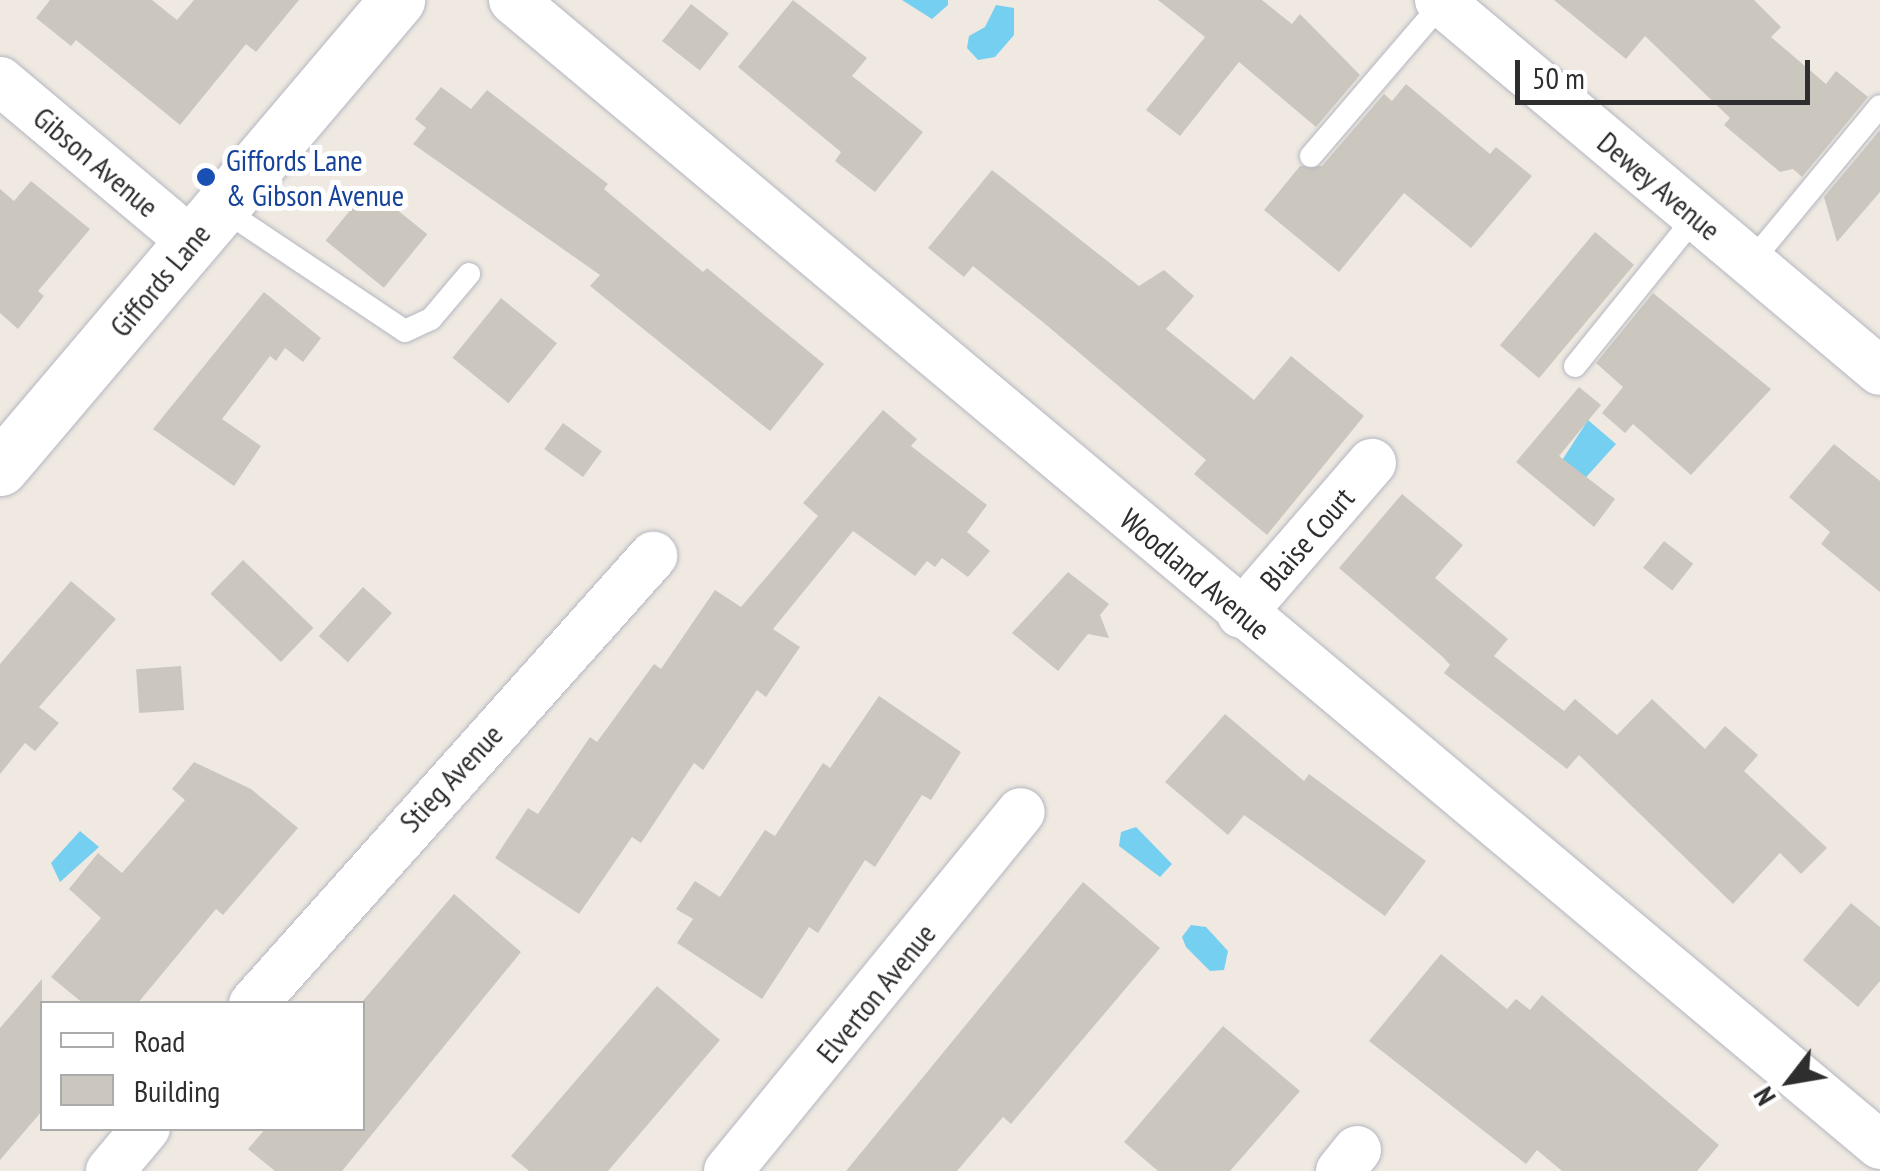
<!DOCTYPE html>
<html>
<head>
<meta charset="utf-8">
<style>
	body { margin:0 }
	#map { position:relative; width:1880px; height:1171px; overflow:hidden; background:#efe9e1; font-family:"PT Sans Narrow",sans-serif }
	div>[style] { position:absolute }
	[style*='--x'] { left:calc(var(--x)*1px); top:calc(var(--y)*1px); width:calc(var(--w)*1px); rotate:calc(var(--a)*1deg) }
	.water>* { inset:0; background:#75cff0 }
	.building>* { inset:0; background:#cbc7bf; transform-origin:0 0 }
	.roads { filter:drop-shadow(0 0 2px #b4b7c1) drop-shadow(0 0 2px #b4b7c1) }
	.lane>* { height:22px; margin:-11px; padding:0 11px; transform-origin:11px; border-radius:11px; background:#fff }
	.street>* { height:48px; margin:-24px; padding:0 24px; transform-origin:24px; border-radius:24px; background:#fff }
	.secondary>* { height:55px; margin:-27.5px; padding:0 27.5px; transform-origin:27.5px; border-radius:27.5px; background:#fff }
	.dots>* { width:28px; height:28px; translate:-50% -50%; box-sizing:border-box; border:5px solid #fff; border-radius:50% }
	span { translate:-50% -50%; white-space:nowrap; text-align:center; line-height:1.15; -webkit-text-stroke:10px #fff; paint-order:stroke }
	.transit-label { font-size:30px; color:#164399 }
	.left { translate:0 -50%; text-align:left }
	.street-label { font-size:30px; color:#2e2e2e }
	.legend { position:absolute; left:40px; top:1001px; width:325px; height:130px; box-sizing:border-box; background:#fff; border:2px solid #ababab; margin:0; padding:12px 18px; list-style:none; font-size:30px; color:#2e2e2e }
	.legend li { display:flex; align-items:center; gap:20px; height:50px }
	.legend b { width:50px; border:2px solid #ababab }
	.north { position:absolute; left:1740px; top:1031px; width:100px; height:100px; -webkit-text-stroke:8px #fff; paint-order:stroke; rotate:239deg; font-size:28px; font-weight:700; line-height:40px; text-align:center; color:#2e2e2e }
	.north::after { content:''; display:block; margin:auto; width:35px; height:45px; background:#2e2e2e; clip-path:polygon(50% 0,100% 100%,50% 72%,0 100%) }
	.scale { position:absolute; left:1515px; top:60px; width:295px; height:45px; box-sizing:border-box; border:5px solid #2e2e2e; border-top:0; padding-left:12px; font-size:30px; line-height:35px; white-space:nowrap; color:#2e2e2e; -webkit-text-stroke:8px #fff; paint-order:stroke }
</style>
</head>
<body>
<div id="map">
	<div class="water">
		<div style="clip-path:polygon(902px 0,948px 0,948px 5px,932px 19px)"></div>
		<div style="clip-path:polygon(996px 5px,1014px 8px,1014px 35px,995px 57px,978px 60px,967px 48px,969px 36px,985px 27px)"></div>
		<div style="clip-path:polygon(1588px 420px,1616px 444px,1580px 484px,1559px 465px)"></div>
		<div style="clip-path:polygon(1136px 827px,1172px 864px,1160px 877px,1119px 846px,1121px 832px)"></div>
		<div style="clip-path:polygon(80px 831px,99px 847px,60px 882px,51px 863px)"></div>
		<div style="clip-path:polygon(1191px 925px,1206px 927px,1228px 951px,1224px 970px,1210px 971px,1186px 947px,1182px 937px)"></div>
	</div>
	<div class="building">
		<div style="clip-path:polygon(50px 0,152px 0,177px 20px,194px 0,299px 0,256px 52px,246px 44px,180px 125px,76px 40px,71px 46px,36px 18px)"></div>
		<div style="clip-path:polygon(793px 0,867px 58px,852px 76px,923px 132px,875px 192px,835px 161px,841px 152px,738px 67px)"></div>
		<div style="clip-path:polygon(1158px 0,1262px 0,1292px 24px,1300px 14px,1360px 75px,1316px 127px,1239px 62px,1180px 136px,1146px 110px,1205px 37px)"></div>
		<div style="clip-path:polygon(1554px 0,1754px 0,1781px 27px,1771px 37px,1826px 84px,1836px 71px,1868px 97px,1802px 177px,1793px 169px,1780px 172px,1724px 125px,1730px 118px,1645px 36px,1626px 59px)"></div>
		<div style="left:691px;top:4px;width:48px;height:47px;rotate:38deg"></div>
		<div style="clip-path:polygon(1406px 84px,1490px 154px,1496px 147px,1532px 176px,1471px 248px,1404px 193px,1339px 272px,1264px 210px,1300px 166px,1322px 166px,1384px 94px,1392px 101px)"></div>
		<div style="clip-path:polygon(441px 87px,471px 109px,487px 90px,608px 184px,604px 189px,703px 272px,707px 268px,824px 364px,770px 431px,590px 286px,600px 275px,413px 144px,426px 128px,415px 119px)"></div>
		<div style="clip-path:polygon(1880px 130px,1880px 192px,1837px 242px,1824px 197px)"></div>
		<div style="clip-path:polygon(992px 170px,1139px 286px,1164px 270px,1194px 296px,1166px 329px,1254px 400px,1291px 356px,1364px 416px,1267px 535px,1194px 474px,1206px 460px,1044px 323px,973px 266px,964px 277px,928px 248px)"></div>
		<div style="clip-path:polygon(31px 181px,90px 229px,38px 291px,44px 296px,18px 329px,0 313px,0 189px,14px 201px)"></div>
		<div style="left:369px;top:187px;width:75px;height:69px;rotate:39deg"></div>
		<div style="left:1595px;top:232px;width:51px;height:148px;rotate:40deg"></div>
		<div style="clip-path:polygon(264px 292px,321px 338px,303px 362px,285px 348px,276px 361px,270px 356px,222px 419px,261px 446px,234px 486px,153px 429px)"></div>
		<div style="clip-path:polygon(1653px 293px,1771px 389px,1691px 475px,1633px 424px,1625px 433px,1602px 413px,1623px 387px,1596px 363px)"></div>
		<div style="left:501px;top:298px;width:72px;height:77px;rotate:39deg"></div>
		<div style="clip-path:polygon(1579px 387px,1601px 405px,1559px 456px,1615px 499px,1594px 527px,1516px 462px)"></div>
		<div style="clip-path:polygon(883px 410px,917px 439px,911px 446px,987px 505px,967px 532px,990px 551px,968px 577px,942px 558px,935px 567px,927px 561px,915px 576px,853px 531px,773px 629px,800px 647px,766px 697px,757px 690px,703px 770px,694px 763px,641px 843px,632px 837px,579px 914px,495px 858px,528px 808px,538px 814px,590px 737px,597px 742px,654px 664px,661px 669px,715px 590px,741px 607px,818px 516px,803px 503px)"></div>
		<div style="left:563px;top:423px;width:48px;height:32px;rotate:36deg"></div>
		<div style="clip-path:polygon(1834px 444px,1880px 481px,1880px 592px,1821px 544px,1830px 532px,1789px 497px)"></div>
		<div style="clip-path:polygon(1402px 494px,1463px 545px,1435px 578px,1508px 639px,1494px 656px,1564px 711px,1575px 699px,1617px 735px,1652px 699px,1705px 749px,1725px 726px,1758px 755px,1744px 771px,1827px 848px,1801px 874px,1780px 853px,1733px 904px,1579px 755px,1567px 769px,1444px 673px,1450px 665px,1443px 657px,1339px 568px)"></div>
		<div style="left:1664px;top:541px;width:37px;height:34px;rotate:38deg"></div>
		<div style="left:243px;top:560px;width:98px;height:47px;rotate:44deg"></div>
		<div style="clip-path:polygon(1068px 572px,1109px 604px,1100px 615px,1109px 638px,1088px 634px,1058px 671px,1012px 633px)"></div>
		<div style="clip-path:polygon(71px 581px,116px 619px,39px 707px,59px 723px,35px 751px,25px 743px,0 774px,0 664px)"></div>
		<div style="left:363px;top:587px;width:39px;height:66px;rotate:42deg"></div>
		<div style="left:181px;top:666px;width:44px;height:45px;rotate:86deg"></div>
		<div style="clip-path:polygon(879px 696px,961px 752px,931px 800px,922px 795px,875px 867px,865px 860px,818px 933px,809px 927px,762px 999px,677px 943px,693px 919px,676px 909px,695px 881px,720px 897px,765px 830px,775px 836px,823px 763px,830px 768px)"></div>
		<div style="clip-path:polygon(1225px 714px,1304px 781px,1309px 774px,1426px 861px,1385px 916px,1244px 815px,1228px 835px,1165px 782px)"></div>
		<div style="clip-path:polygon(194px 762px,251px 789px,298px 828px,223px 915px,216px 909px,137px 1004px,84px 1004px,51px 977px,101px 918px,69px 889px,98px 853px,122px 873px,185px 800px,172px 789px)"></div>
		<div style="clip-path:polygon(1083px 882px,1160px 948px,1011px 1124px,1003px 1117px,957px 1171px,846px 1171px)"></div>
		<div style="clip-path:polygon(454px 894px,521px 952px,342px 1171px,275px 1171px,248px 1149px,266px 1128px,362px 1128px,362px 1002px)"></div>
		<div style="clip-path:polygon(1851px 903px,1880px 927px,1880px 981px,1858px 1007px,1803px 960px)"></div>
		<div style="clip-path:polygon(1441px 954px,1507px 1009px,1516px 999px,1530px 1010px,1542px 995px,1719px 1145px,1697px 1171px,1562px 1171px,1537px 1150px,1526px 1164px,1369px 1041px)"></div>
		<div style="clip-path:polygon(42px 979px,42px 1111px,0 1160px,0 1028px)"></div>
		<div style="clip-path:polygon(657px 986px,720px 1040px,608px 1171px,529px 1171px,511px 1156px)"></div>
		<div style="clip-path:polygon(1223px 1026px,1300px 1091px,1230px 1171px,1158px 1171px,1124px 1142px)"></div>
	</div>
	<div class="roads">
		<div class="lane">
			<div style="--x:1311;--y:156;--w:201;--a:-49.4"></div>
			<div style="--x:221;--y:208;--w:221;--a:33.8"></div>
			<div style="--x:405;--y:331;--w:29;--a:-25"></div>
			<div style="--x:431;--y:319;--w:59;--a:-49.8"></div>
			<div style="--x:1751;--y:262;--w:202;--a:-50.4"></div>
			<div style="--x:1575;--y:366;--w:193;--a:-51.1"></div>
		</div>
		<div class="street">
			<div style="--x:513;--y:0;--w:1783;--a:39.95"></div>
			<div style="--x:1439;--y:0;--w:576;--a:40.07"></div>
			<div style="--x:0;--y:81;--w:251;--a:40"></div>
			<div style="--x:1241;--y:614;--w:200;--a:-49.1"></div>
			<div style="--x:253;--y:1004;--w:601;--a:-48.24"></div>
			<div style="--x:110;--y:1171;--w:56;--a:-50.1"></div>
			<div style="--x:728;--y:1171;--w:463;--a:-50.8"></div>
			<div style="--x:1340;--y:1171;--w:27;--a:-51"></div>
		</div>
		<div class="secondary">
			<div style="--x:0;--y:468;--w:614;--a:-49.69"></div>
		</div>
	</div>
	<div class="dots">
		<div style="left:206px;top:177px;background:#1a4fb4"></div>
	</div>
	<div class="transit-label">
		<span class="left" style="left:226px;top:177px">Giffords Lane<br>&amp; Gibson Avenue</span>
	</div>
	<div class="street-label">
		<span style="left:96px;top:162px;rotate:40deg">Gibson Avenue</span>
		<span style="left:1659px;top:186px;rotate:40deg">Dewey Avenue</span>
		<span style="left:160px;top:280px;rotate:-50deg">Giffords Lane</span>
		<span style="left:1307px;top:539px;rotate:-49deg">Blaise Court</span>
		<span style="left:1195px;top:574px;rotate:40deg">Woodland Avenue</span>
		<span style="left:451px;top:778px;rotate:-47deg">Stieg Avenue</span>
		<span style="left:876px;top:993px;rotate:-51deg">Elverton Avenue</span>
	</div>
	<ul class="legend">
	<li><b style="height:12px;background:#fff"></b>Road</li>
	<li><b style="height:28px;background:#cbc7bf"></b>Building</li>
	</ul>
	<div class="north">N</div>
	<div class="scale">50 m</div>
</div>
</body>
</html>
